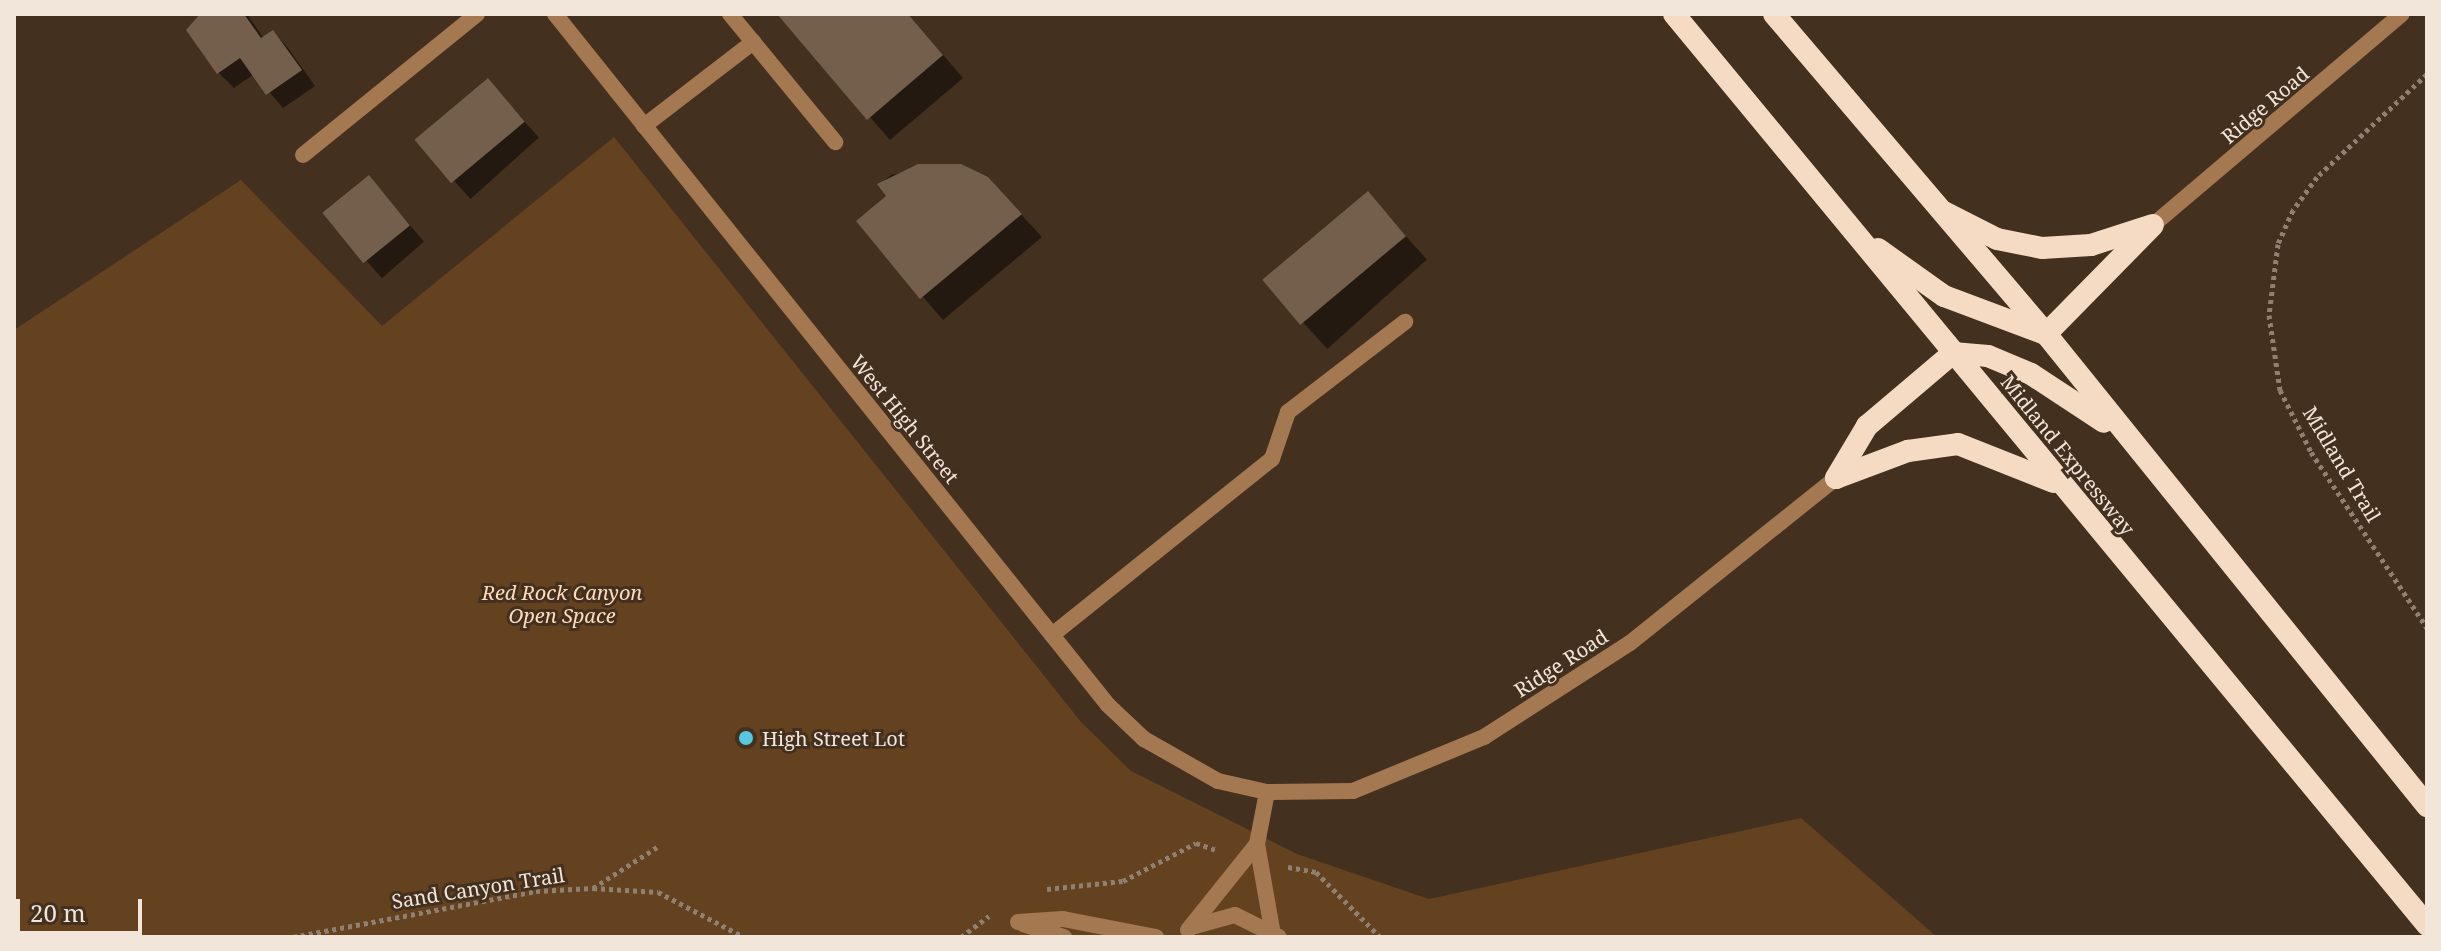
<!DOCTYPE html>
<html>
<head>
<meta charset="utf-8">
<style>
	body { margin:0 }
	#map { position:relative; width:2441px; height:951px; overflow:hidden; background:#43301e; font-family:"Noto Serif",serif }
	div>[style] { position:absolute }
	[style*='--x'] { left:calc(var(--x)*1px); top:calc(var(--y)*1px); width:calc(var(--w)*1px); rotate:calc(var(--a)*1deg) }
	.green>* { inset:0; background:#644220 }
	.shadow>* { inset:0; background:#0007; transform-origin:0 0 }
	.building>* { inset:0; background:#745f4c; transform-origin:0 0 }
	.path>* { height:5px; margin-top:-2.5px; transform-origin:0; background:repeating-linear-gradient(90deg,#908071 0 4px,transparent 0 8px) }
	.service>* { height:16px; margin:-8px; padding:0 8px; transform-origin:8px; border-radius:8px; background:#a47952 }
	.minor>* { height:16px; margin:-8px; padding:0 8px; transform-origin:8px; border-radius:8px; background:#a47952 }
	.trunk>* { height:22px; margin:-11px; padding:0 11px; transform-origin:11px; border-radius:11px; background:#f5dbc3 }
	.dots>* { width:22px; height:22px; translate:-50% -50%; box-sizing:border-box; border:4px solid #43301e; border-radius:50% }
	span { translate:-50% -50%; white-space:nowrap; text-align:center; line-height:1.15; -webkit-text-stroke:6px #43301e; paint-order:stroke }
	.street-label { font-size:20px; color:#f2e5da }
	.park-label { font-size:20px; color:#ffdcbe; font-style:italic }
	.poi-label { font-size:20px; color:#f2e5da }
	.left { translate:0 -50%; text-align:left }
	.frame { position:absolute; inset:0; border:16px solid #f2e5da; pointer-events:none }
	.scale { position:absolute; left:16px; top:899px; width:126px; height:36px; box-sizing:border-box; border:4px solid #f2e5da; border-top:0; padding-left:10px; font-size:24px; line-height:28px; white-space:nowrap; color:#f2e5da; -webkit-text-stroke:6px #43301e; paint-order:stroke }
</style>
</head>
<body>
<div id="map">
	<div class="green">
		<div style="clip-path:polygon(614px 137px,1081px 722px,1131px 771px,1297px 854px,1429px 899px,1801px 818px,1937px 937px,14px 937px,14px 330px,241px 180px,382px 326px)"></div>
	</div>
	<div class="shadow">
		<div style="clip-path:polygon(203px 14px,247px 14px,264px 39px,273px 32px,288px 48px,315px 86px,283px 108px,254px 74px,234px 88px,219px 73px)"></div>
		<div style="clip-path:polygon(780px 14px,908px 14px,963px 78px,890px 140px)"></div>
		<div style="left:488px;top:81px;width:76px;height:92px;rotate:48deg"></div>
		<div style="clip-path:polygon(941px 164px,987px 178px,1042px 237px,943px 320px,858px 222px,889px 196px,880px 184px,891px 175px)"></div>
		<div style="left:369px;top:178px;width:84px;height:56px;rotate:49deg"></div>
		<div style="left:1368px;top:194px;width:88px;height:134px;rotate:48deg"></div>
	</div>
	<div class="building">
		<div style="clip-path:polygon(200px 14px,244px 14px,261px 38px,273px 30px,302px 70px,266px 95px,240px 58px,217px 74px,186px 30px)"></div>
		<div style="clip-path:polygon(777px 14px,908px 14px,943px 55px,867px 120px)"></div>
		<div style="left:488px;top:78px;width:57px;height:96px;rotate:50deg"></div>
		<div style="clip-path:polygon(918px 164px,961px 164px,988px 177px,1022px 214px,920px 299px,856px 221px,886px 196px,877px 184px)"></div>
		<div style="left:369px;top:175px;width:65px;height:60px;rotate:51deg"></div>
		<div style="left:1368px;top:191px;width:59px;height:138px;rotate:50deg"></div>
	</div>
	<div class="path">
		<div style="--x:2427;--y:74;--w:151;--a:136.9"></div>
		<div style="--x:2317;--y:177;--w:41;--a:126"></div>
		<div style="--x:2293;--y:210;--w:37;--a:114"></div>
		<div style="--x:2278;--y:244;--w:72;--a:97.2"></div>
		<div style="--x:2269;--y:315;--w:76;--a:81.7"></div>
		<div style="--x:2280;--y:390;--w:69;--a:63.4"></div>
		<div style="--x:2311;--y:452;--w:211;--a:56.6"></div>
		<div style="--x:1288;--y:867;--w:28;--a:10"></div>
		<div style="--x:1316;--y:872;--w:91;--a:45.4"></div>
		<div style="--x:593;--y:888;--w:65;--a:3.5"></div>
		<div style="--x:658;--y:892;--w:97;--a:27.6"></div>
		<div style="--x:1047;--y:889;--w:76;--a:-6"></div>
		<div style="--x:1123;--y:881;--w:82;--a:-27.5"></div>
		<div style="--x:1196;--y:843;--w:21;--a:19"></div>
		<div style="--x:293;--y:937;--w:247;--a:-10.7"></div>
		<div style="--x:536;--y:891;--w:57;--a:-3"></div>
		<div style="--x:593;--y:888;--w:76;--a:-32.6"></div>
		<div style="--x:961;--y:937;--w:35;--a:-37"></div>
	</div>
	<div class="service">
		<div style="--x:730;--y:14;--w:166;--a:50.6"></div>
		<div style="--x:644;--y:126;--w:138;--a:-37.6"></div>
		<div style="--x:1052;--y:635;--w:282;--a:-38.7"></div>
		<div style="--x:1272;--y:459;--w:50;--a:-71.2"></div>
		<div style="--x:1288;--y:412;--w:148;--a:-37.6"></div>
		<div style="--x:1257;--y:844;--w:86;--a:80"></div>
		<div style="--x:1018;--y:922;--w:45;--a:-3.8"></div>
		<div style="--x:1063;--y:919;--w:95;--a:11"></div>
		<div style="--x:1023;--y:924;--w:43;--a:17.6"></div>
		<div style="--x:1195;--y:926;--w:41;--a:-15.4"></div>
		<div style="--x:1235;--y:915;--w:49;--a:26.6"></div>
		<div style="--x:1188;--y:930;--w:110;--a:-51.3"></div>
		<div style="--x:1257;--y:844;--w:53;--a:-79.1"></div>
	</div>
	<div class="minor">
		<div style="--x:555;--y:14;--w:885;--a:51.33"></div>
		<div style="--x:1108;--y:705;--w:50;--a:43.4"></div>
		<div style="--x:1144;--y:739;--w:85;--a:29.6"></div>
		<div style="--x:1218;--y:781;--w:50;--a:12.7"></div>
		<div style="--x:1267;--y:792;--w:86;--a:-0.7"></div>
		<div style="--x:1353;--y:791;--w:142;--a:-22.4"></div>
		<div style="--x:1484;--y:737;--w:174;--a:-32.8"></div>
		<div style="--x:1630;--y:643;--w:264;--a:-38.7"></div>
		<div style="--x:303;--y:155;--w:224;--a:-39"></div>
		<div style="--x:2153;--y:225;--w:326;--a:-40.3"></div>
	</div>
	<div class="trunk">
		<div style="--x:1674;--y:14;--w:1182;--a:50.42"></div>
		<div style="--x:1774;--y:14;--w:420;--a:49.6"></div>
		<div style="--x:2046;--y:334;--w:607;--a:51.09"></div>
		<div style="--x:1944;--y:212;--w:59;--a:27"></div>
		<div style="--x:1997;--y:239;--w:46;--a:11.3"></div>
		<div style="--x:2042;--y:248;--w:49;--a:-3.5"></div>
		<div style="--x:2091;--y:245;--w:65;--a:-17.9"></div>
		<div style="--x:1878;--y:249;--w:81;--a:35.5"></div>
		<div style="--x:1944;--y:296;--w:108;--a:20.6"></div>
		<div style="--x:2046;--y:334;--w:151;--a:-45.5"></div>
		<div style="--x:1836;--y:478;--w:61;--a:-59.2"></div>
		<div style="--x:1867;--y:426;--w:113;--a:-40.3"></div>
		<div style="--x:1953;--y:353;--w:35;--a:5"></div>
		<div style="--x:1988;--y:356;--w:47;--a:22.7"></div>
		<div style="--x:2031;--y:374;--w:87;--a:33.3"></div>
		<div style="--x:1836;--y:478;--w:77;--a:-20.6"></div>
		<div style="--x:1908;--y:451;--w:50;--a:-8"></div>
		<div style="--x:1958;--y:444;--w:103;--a:21.6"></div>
	</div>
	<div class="dots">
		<div style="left:746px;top:738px;background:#56c9e1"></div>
	</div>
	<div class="street-label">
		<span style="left:2265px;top:105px;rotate:-40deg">Ridge Road</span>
		<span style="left:905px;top:419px;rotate:51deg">West High Street</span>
		<span style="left:2068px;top:455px;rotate:51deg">Midland Expressway</span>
		<span style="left:2342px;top:464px;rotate:59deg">Midland Trail</span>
		<span style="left:1561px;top:663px;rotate:-33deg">Ridge Road</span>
		<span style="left:478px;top:888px;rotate:-9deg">Sand Canyon Trail</span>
	</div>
	<div class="park-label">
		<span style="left:562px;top:604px">Red Rock Canyon<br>Open Space</span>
	</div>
	<div class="poi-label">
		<span class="left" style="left:762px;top:738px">High Street Lot</span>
	</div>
	<div class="frame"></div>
	<div class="scale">20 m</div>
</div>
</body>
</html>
